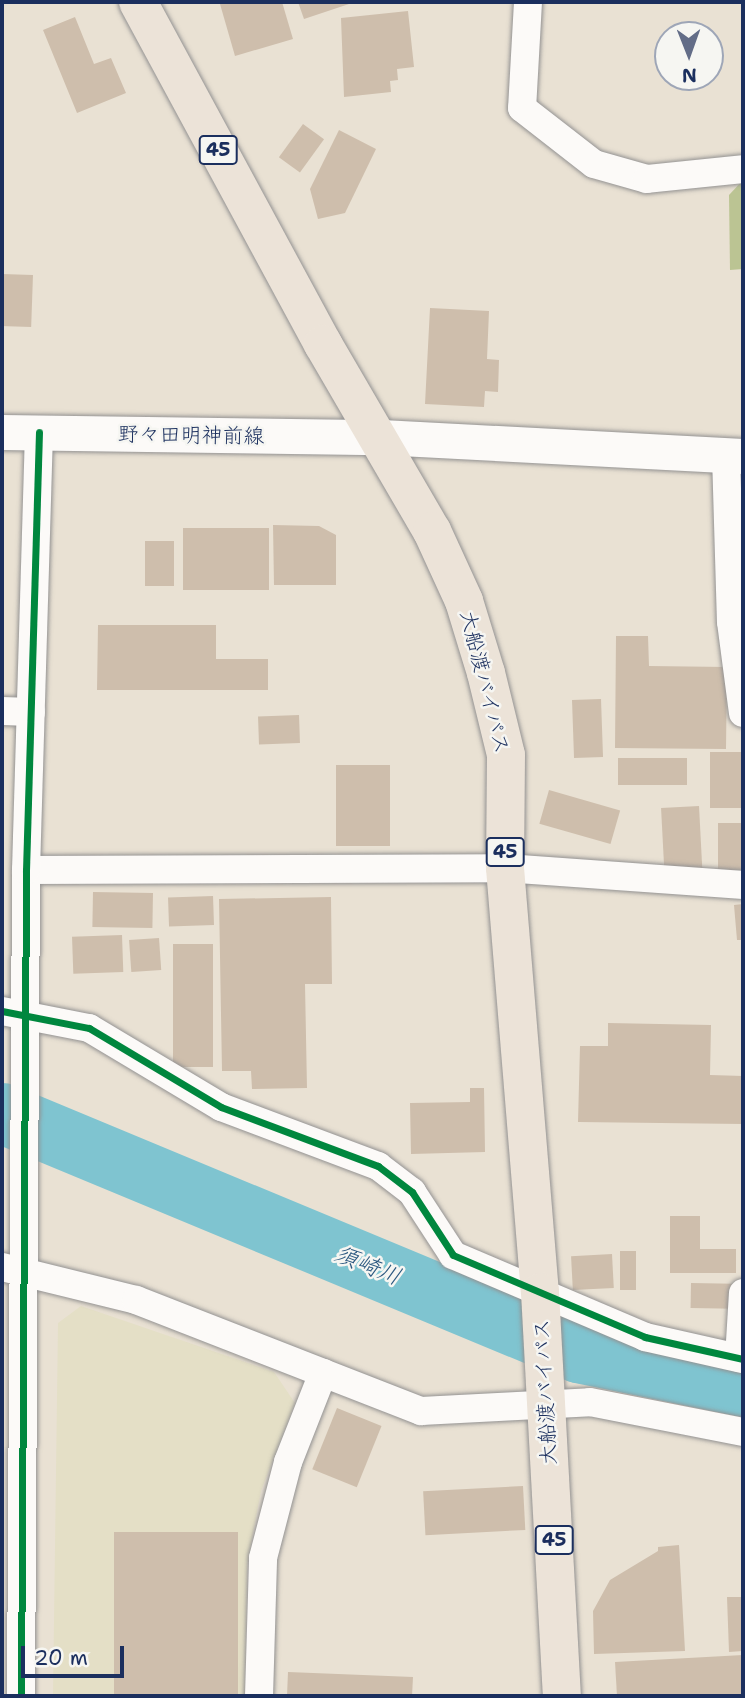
<!DOCTYPE html>
<html>
<head>
<meta charset="utf-8">
<style>
	body { margin:0 }
	#map { position:relative; width:745px; height:1698px; overflow:hidden; background:#e9e1d3; font-family:"Shantell Sans","Klee One",sans-serif }
	div>[style] { position:absolute }
	[style*='--x'] { left:calc(var(--x)*1px); top:calc(var(--y)*1px); width:calc(var(--w)*1px); rotate:calc(var(--a)*1deg) }
	.built>* { inset:0; background:#e4dfc6 }
	.forest>* { inset:0; background:#bbc493 }
	.river>* { height:61px; margin:-30.5px; padding:0 30.5px; transform-origin:30.5px; border-radius:30.5px; background:#7fc4d0 }
	.building>* { inset:0; background:#cebeac; transform-origin:0 0 }
	.roads { filter:drop-shadow(0 0 2px #939292) drop-shadow(0 0 2px #939292) }
	.minor>* { height:28px; margin:-14px; padding:0 14px; transform-origin:14px; border-radius:14px; background:#fcfaf8 }
	.tertiary>* { height:35px; margin:-17.5px; padding:0 17.5px; transform-origin:17.5px; border-radius:17.5px; background:#fcfaf8 }
	.trunk>* { height:38px; margin:-19px; padding:0 19px; transform-origin:19px; border-radius:19px; background:#ece3d8 }
	.cycleway>* { height:7px; margin:-3.5px; padding:0 3.5px; transform-origin:3.5px; border-radius:3.5px; background:#00873e }
	span { translate:-50% -50%; white-space:nowrap; text-align:center; line-height:1.15; -webkit-text-stroke:5px #f6f6f2; paint-order:stroke }
	.shield-label span { padding:2px 5px; background:#f6f6f2; border:2px solid; border-radius:5px; -webkit-text-stroke-width:0 }
	.shield-label { font-size:19px; color:#1b2f5e; font-weight:700 }
	.street-label { font-size:21px; color:#1b2f5e }
	.water-label { font-size:23px; color:#2b5880; font-style:italic }
	.frame { position:absolute; inset:0; border:4px solid #1b2f5e; pointer-events:none }
	.north { position:absolute; left:654px; top:21px; width:70px; height:70px; box-sizing:border-box; background:#f6f6f2; border:2px solid #9ea6b7; border-radius:50%; rotate:179deg; font-size:19px; font-weight:700; line-height:28px; text-align:center; color:#1b2f5e }
	.north::after { content:''; display:block; margin:auto; width:24px; height:32px; background:#636d87; clip-path:polygon(50% 0,100% 100%,50% 72%,0 100%) }
	.scale { position:absolute; left:21px; top:1646px; width:103px; height:32px; box-sizing:border-box; border:4px solid #1b2f5e; border-top:0; padding-left:9px; font-size:21px; line-height:24px; white-space:nowrap; color:#1b2f5e; -webkit-text-stroke:5px #f6f6f2; paint-order:stroke }
</style>
</head>
<body>
<div id="map">
	<div class="built">
		<div style="clip-path:polygon(81px 1306px,274px 1372px,295px 1403px,261px 1491px,247px 1565px,245px 1696px,53px 1696px,58px 1323px)"></div>
	</div>
	<div class="forest">
		<div style="clip-path:polygon(743px 180px,743px 269px,730px 270px,729px 195px)"></div>
	</div>
	<div class="river">
		<div style="--x:2;--y:1113;--w:624;--a:22.54"></div>
		<div style="--x:578;--y:1352;--w:168;--a:11.6"></div>
	</div>
	<div class="building">
		<div style="clip-path:polygon(227px 2px,282px 2px,293px 39px,235px 56px,220px 4px)"></div>
		<div style="clip-path:polygon(298px 2px,355px 2px,304px 19px)"></div>
		<div style="clip-path:polygon(408px 11px,414px 67px,397px 69px,398px 80px,390px 81px,391px 92px,344px 97px,341px 18px)"></div>
		<div style="clip-path:polygon(75px 17px,94px 64px,111px 58px,126px 93px,77px 113px,43px 30px)"></div>
		<div style="left:303px;top:124px;width:26px;height:41px;rotate:36deg"></div>
		<div style="clip-path:polygon(339px 130px,376px 149px,345px 213px,318px 219px,310px 189px)"></div>
		<div style="left:2px;top:274px;width:31px;height:52px;rotate:2deg"></div>
		<div style="clip-path:polygon(430px 308px,489px 311px,487px 359px,499px 360px,498px 392px,485px 391px,484px 407px,425px 404px)"></div>
		<div style="clip-path:polygon(273px 525px,319px 526px,336px 535px,336px 585px,274px 585px)"></div>
		<div style="left:269px;top:528px;width:62px;height:86px;rotate:90deg"></div>
		<div style="left:145px;top:541px;width:29px;height:45px"></div>
		<div style="clip-path:polygon(98px 625px,216px 625px,216px 659px,268px 659px,268px 690px,97px 690px)"></div>
		<div style="clip-path:polygon(616px 636px,648px 636px,649px 666px,727px 667px,726px 749px,615px 748px)"></div>
		<div style="left:601px;top:699px;width:58px;height:29px;rotate:88deg"></div>
		<div style="left:299px;top:715px;width:28px;height:41px;rotate:88deg"></div>
		<div style="left:710px;top:752px;width:33px;height:56px"></div>
		<div style="left:618px;top:758px;width:69px;height:27px"></div>
		<div style="left:336px;top:765px;width:54px;height:81px"></div>
		<div style="left:549px;top:790px;width:74px;height:35px;rotate:16deg"></div>
		<div style="left:699px;top:806px;width:62px;height:38px;rotate:87deg"></div>
		<div style="left:743px;top:823px;width:47px;height:25px;rotate:90deg"></div>
		<div style="left:93px;top:892px;width:60px;height:35px;rotate:1deg"></div>
		<div style="left:213px;top:896px;width:29px;height:45px;rotate:88deg"></div>
		<div style="clip-path:polygon(331px 897px,332px 984px,305px 984px,307px 1088px,252px 1089px,251px 1071px,222px 1071px,219px 899px)"></div>
		<div style="clip-path:polygon(743px 904px,743px 940px,737px 940px,734px 905px)"></div>
		<div style="left:122px;top:935px;width:37px;height:50px;rotate:88deg"></div>
		<div style="left:159px;top:938px;width:32px;height:30px;rotate:86deg"></div>
		<div style="left:173px;top:944px;width:40px;height:123px"></div>
		<div style="clip-path:polygon(608px 1023px,711px 1025px,710px 1075px,743px 1076px,743px 1124px,578px 1122px,580px 1046px,608px 1046px)"></div>
		<div style="clip-path:polygon(470px 1088px,484px 1088px,485px 1152px,411px 1154px,410px 1103px,470px 1102px)"></div>
		<div style="clip-path:polygon(670px 1216px,700px 1216px,700px 1249px,736px 1249px,736px 1273px,670px 1273px)"></div>
		<div style="left:620px;top:1251px;width:16px;height:39px"></div>
		<div style="left:612px;top:1254px;width:34px;height:41px;rotate:87deg"></div>
		<div style="left:691px;top:1283px;width:43px;height:25px;rotate:1deg"></div>
		<div style="left:337px;top:1408px;width:48px;height:66px;rotate:22deg"></div>
		<div style="left:523px;top:1486px;width:44px;height:100px;rotate:87deg"></div>
		<div style="left:114px;top:1532px;width:124px;height:164px"></div>
		<div style="clip-path:polygon(679px 1545px,685px 1651px,594px 1654px,593px 1611px,610px 1580px,658px 1551px,658px 1547px)"></div>
		<div style="clip-path:polygon(727px 1597px,743px 1597px,743px 1651px,729px 1652px)"></div>
		<div style="clip-path:polygon(743px 1655px,743px 1694px,617px 1696px,615px 1662px)"></div>
		<div style="clip-path:polygon(288px 1672px,413px 1677px,412px 1696px,287px 1696px)"></div>
	</div>
	<div class="roads">
		<div class="minor">
			<div style="--x:528;--y:2;--w:106;--a:93.2"></div>
			<div style="--x:522;--y:108;--w:91;--a:37.9"></div>
			<div style="--x:594;--y:164;--w:55;--a:15.8"></div>
			<div style="--x:647;--y:179;--w:97;--a:-5.9"></div>
			<div style="--x:726;--y:455;--w:167;--a:88.3"></div>
			<div style="--x:731;--y:622;--w:92;--a:82.5"></div>
			<div style="--x:2;--y:711;--w:29;--a:2"></div>
			<div style="--x:26;--y:870;--w:479;--a:-0.2"></div>
			<div style="--x:505;--y:868;--w:239;--a:4.1"></div>
			<div style="--x:2;--y:1011;--w:89;--a:11.1"></div>
			<div style="--x:89;--y:1028;--w:154;--a:30.9"></div>
			<div style="--x:221;--y:1107;--w:168;--a:20.6"></div>
			<div style="--x:378;--y:1166;--w:43;--a:37.4"></div>
			<div style="--x:412;--y:1192;--w:75;--a:56.9"></div>
			<div style="--x:453;--y:1255;--w:209;--a:23.1"></div>
			<div style="--x:645;--y:1337;--w:100;--a:12.7"></div>
			<div style="--x:2;--y:1267;--w:138;--a:13.8"></div>
			<div style="--x:136;--y:1300;--w:306;--a:21.3"></div>
			<div style="--x:421;--y:1411;--w:169;--a:-3"></div>
			<div style="--x:590;--y:1402;--w:156;--a:11.1"></div>
			<div style="--x:739;--y:1358;--w:65;--a:-86.5"></div>
			<div style="--x:21;--y:1696;--w:826;--a:-89.65"></div>
			<div style="--x:26;--y:870;--w:438;--a:-88.3"></div>
			<div style="--x:259;--y:1696;--w:138;--a:-88.3"></div>
			<div style="--x:263;--y:1558;--w:99;--a:-75.4"></div>
			<div style="--x:288;--y:1462;--w:96;--a:-68.5"></div>
		</div>
		<div class="tertiary">
			<div style="--x:2;--y:432;--w:379;--a:0.8"></div>
			<div style="--x:381;--y:437;--w:362;--a:3"></div>
		</div>
		<div class="trunk">
			<div style="--x:138;--y:2;--w:389;--a:61.6"></div>
			<div style="--x:323;--y:344;--w:216;--a:59.8"></div>
			<div style="--x:432;--y:531;--w:77;--a:65.4"></div>
			<div style="--x:464;--y:601;--w:75;--a:73"></div>
			<div style="--x:486;--y:673;--w:84;--a:76.3"></div>
			<div style="--x:506;--y:755;--w:113;--a:90.5"></div>
			<div style="--x:505;--y:868;--w:425;--a:85.3"></div>
			<div style="--x:540;--y:1292;--w:405;--a:86.9"></div>
		</div>
	</div>
	<div class="cycleway">
		<div style="--x:2;--y:1011;--w:89;--a:11.1"></div>
		<div style="--x:89;--y:1028;--w:154;--a:30.9"></div>
		<div style="--x:221;--y:1107;--w:168;--a:20.6"></div>
		<div style="--x:378;--y:1166;--w:43;--a:37.4"></div>
		<div style="--x:412;--y:1192;--w:75;--a:56.9"></div>
		<div style="--x:453;--y:1255;--w:209;--a:23.1"></div>
		<div style="--x:645;--y:1337;--w:100;--a:12.7"></div>
		<div style="--x:21;--y:1696;--w:826;--a:-89.65"></div>
		<div style="--x:26;--y:870;--w:438;--a:-88.3"></div>
	</div>
	<div class="shield-label">
		<span style="left:218px;top:150px">45</span>
		<span style="left:505px;top:852px">45</span>
		<span style="left:554px;top:1540px">45</span>
	</div>
	<div class="street-label">
		<span style="left:191px;top:435px;rotate:1deg">野々田明神前線</span>
		<span style="left:485px;top:682px;rotate:76deg">大船渡バイパス</span>
		<span style="left:545px;top:1392px;rotate:-93deg">大船渡バイパス</span>
	</div>
	<div class="water-label">
		<span style="left:368px;top:1265px;rotate:22deg">須崎川</span>
	</div>
	<div class="frame"></div>
	<div class="north">N</div>
	<div class="scale">20 m</div>
</div>
</body>
</html>
